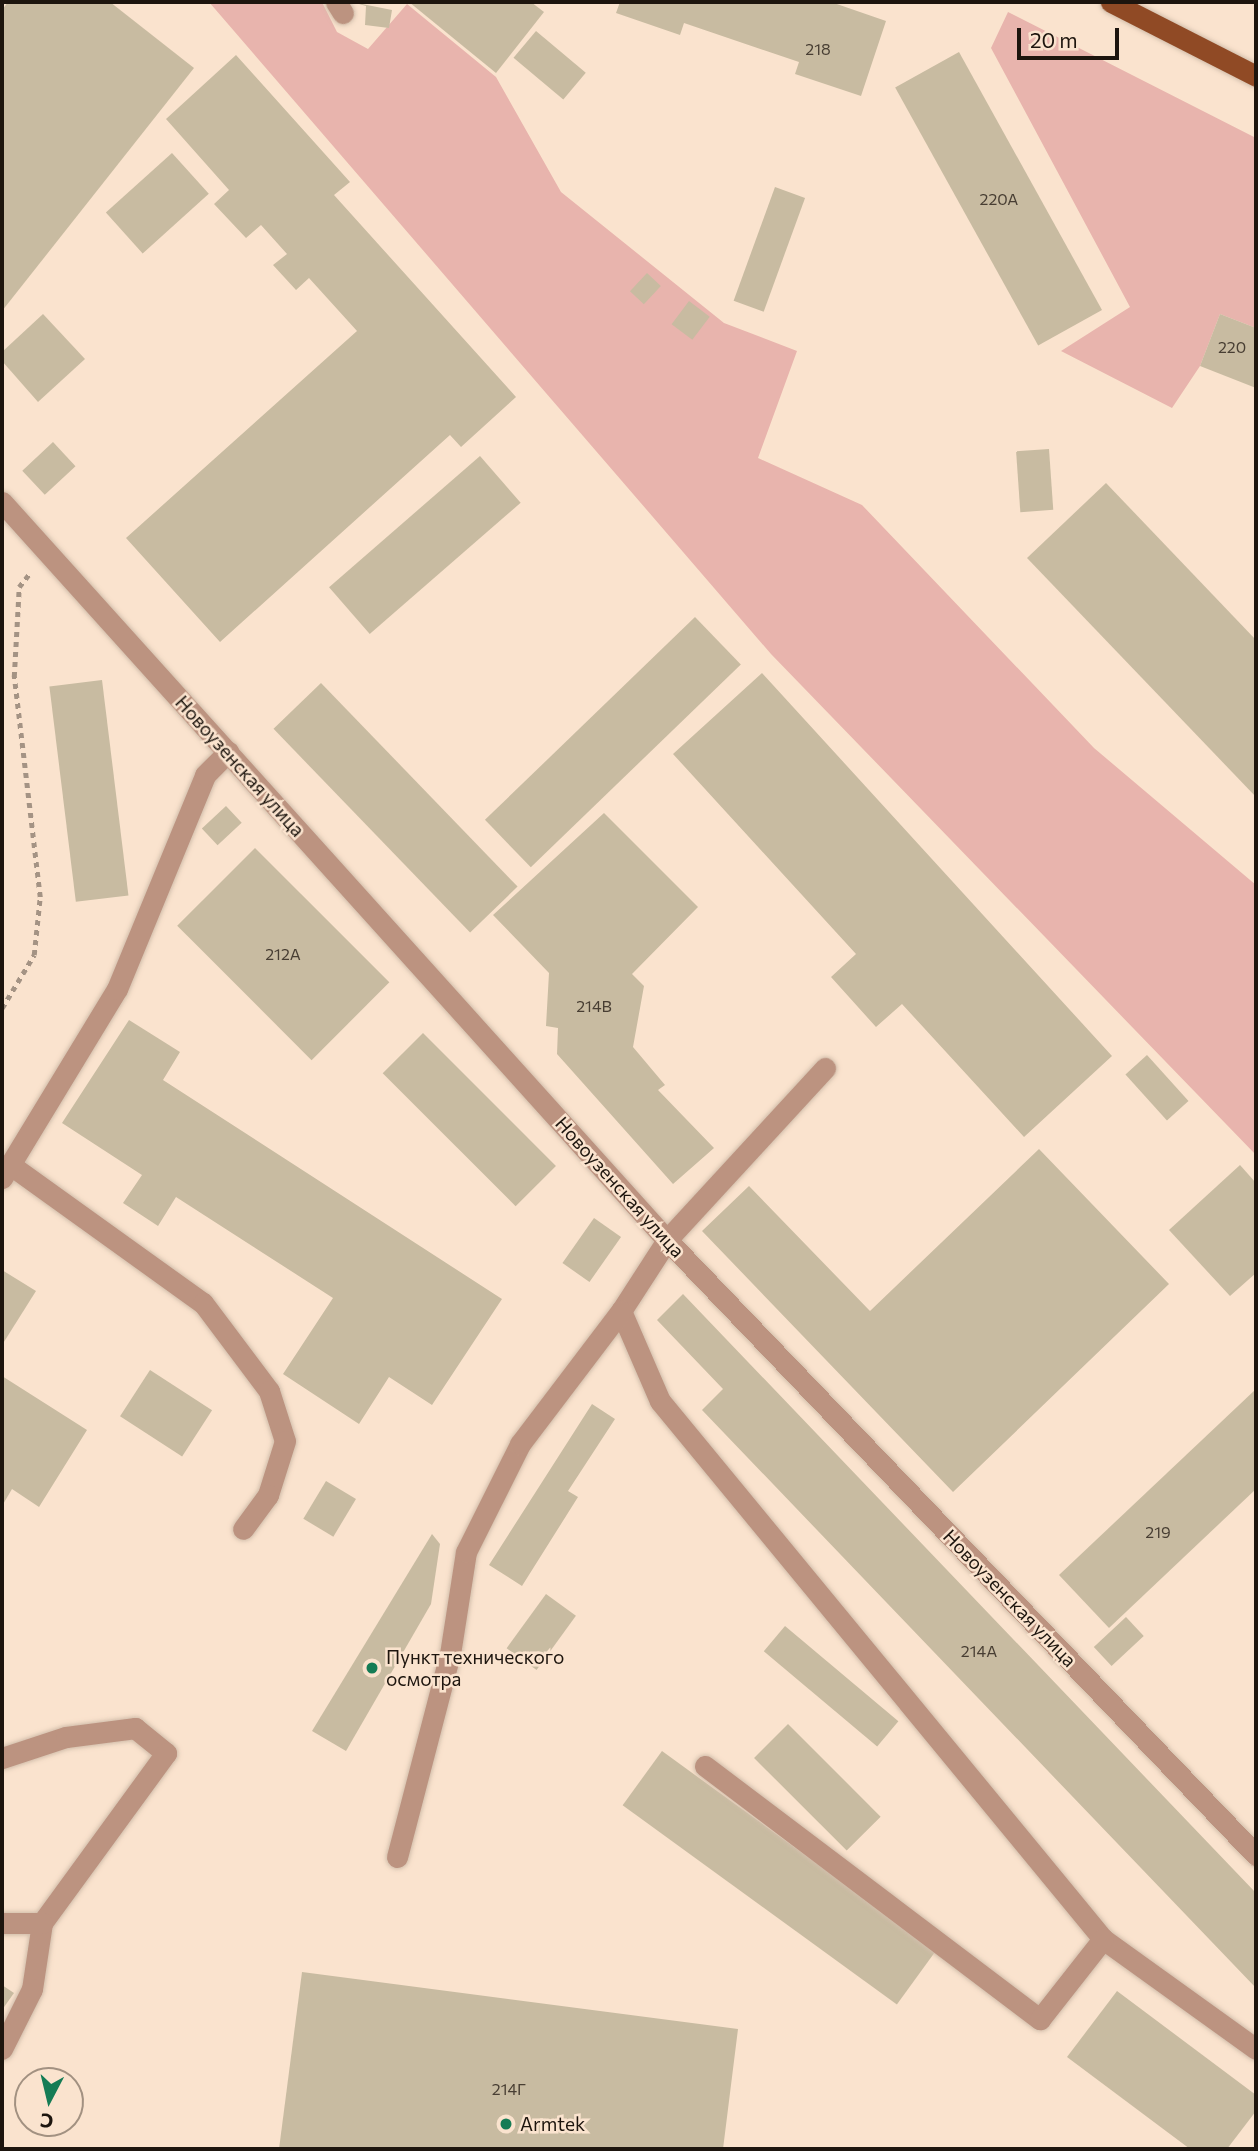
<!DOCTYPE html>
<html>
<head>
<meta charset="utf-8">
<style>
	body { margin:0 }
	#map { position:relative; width:1258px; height:2151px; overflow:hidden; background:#fae3ce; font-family:Commissioner,sans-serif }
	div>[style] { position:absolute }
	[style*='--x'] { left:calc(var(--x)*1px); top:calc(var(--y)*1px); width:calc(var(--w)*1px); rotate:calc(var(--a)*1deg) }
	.green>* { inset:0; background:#e8b4ad }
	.building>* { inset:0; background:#c8bba1; transform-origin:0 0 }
	.path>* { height:4.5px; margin-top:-2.25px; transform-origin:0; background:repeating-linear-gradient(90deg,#a49384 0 5px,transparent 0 10px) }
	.roads { filter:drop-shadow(0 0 2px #d2beab) drop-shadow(0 0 2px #d2beab) }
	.minor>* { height:21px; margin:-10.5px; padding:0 10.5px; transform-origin:10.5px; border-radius:10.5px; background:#bc9380 }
	.major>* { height:21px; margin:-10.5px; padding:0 10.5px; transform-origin:10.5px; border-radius:10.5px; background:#904a25 }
	.dots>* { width:19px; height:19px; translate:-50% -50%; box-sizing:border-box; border:4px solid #fae3ce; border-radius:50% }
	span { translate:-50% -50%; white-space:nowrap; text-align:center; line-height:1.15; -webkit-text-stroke:5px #fae3ce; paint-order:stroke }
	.number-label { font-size:16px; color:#483e33 }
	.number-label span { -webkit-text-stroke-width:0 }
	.street-label { font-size:19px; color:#1d150e }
	.poi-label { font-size:19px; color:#1d150e }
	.left { translate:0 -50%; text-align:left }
	.frame { position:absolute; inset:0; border:4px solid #1d150e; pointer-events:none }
	.north { position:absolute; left:14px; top:2067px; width:70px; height:70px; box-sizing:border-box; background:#fae3ce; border:2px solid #a29181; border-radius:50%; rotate:187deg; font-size:19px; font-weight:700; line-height:28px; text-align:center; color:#1d150e }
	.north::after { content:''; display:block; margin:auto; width:24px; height:32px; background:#157c55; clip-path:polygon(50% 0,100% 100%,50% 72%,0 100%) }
	.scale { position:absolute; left:1017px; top:28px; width:102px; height:32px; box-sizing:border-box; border:4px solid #1d150e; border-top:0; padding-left:9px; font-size:21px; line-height:24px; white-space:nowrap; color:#1d150e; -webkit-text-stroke:5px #fae3ce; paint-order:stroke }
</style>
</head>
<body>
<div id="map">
	<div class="green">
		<div style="clip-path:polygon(209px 2px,322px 2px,337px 32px,368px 49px,407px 4px,496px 77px,561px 192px,724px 323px,797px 351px,758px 458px,862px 505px,1094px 748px,1256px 885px,1256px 1155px,771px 654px)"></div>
		<div style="clip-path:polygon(1008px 12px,1256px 138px,1256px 328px,1220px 314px,1200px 366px,1172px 408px,1061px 351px,1130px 307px,991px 48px)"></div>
	</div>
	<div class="building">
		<div style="clip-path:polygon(8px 2px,110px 2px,194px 68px,2px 311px,2px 10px)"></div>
		<div style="clip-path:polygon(352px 2px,392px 10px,389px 28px,365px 25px,366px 6px)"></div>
		<div style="clip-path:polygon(409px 2px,531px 2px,544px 12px,496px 73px)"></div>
		<div style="clip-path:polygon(620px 2px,831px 2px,886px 21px,861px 96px,795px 74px,799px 62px,684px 23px,680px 35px,616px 13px)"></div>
		<div style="left:536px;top:31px;width:65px;height:35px;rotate:40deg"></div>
		<div style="left:959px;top:52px;width:295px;height:73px;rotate:61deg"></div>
		<div style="clip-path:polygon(236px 55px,350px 182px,334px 195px,516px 397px,461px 447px,450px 435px,220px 642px,126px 538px,357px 331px,309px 278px,296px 290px,273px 265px,287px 254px,261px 225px,246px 238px,214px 204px,229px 190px,166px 119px)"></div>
		<div style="left:172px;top:153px;width:55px;height:89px;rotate:48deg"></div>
		<div style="left:775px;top:187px;width:32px;height:121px;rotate:20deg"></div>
		<div style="left:647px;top:273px;width:19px;height:25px;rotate:43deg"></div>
		<div style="left:689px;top:301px;width:26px;height:29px;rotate:37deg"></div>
		<div style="clip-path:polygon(43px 314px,85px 359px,38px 402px,2px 361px,2px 352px)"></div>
		<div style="clip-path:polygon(1220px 314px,1256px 328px,1256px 388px,1200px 366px)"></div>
		<div style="left:53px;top:442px;width:33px;height:42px;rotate:47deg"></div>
		<div style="left:1049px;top:449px;width:61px;height:33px;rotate:86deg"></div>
		<div style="left:480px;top:456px;width:62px;height:200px;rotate:49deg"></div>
		<div style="clip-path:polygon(1106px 483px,1256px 640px,1256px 797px,1027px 558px)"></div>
		<div style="left:695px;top:617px;width:66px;height:292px;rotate:46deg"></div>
		<div style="clip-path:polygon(762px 673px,1112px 1056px,1024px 1137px,902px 1004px,876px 1027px,831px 977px,856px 954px,673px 754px)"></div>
		<div style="left:102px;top:680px;width:217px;height:53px;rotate:83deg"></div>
		<div style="left:321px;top:683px;width:283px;height:66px;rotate:46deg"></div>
		<div style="left:226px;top:806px;width:23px;height:33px;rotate:47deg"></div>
		<div style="clip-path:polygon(604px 813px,698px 907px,632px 974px,644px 986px,633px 1047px,665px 1085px,658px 1090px,714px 1148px,673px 1184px,557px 1054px,558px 1028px,546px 1026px,549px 973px,493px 915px)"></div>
		<div style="left:255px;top:848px;width:190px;height:110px;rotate:45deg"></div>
		<div style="clip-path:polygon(129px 1020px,180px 1052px,163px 1080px,502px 1299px,432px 1405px,389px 1377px,359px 1424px,283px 1374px,333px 1298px,176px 1197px,158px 1226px,123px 1203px,142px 1175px,62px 1123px)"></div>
		<div style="left:423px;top:1033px;width:188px;height:57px;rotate:45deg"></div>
		<div style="left:1147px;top:1055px;width:62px;height:29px;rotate:48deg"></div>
		<div style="clip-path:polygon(1039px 1149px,1169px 1284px,953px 1492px,702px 1231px,749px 1186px,870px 1311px)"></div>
		<div style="clip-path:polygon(1240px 1165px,1256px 1183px,1256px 1273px,1230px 1296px,1169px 1230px)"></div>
		<div style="left:594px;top:1218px;width:33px;height:55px;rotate:35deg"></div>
		<div style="clip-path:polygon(2px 1270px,36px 1291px,2px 1345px)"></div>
		<div style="clip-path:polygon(683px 1294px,1256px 1893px,1256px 1988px,702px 1410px,723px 1389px,657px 1320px)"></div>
		<div style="left:150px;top:1370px;width:74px;height:55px;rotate:33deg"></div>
		<div style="clip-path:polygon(2px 1376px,87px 1430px,39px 1507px,12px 1489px,2px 1506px)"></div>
		<div style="clip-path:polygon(1256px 1389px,1256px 1489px,1109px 1628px,1059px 1575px)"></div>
		<div style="clip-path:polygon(592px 1404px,615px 1419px,568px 1491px,578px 1497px,522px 1586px,489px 1565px)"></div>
		<div style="left:326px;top:1481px;width:35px;height:44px;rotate:31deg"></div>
		<div style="clip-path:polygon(432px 1534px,440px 1544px,431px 1604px,346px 1751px,312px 1731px)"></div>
		<div style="left:546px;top:1594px;width:37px;height:67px;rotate:36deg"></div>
		<div style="left:1126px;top:1617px;width:26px;height:44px;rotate:47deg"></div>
		<div style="left:785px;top:1626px;width:148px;height:33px;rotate:40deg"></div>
		<div style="left:788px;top:1724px;width:131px;height:48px;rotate:45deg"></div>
		<div style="left:662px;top:1751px;width:339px;height:67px;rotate:36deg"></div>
		<div style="clip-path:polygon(302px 1972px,738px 2029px,723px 2149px,279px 2149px)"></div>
		<div style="clip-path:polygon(2px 1985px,14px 1993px,2px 2010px)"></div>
		<div style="clip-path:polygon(1117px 1991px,1256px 2095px,1256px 2111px,1227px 2149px,1190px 2149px,1067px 2057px)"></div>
	</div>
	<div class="path">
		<div style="--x:2;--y:1008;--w:62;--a:-58.9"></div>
		<div style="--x:34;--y:955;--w:58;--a:-84.1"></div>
		<div style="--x:40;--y:897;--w:222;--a:-96.7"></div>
		<div style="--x:14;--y:677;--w:90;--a:-86.8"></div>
		<div style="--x:19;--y:587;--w:18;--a:-52"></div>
	</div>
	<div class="roads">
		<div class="minor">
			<div style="--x:336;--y:2;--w:13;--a:58"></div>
			<div style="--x:2;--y:502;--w:993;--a:47.98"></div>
			<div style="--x:667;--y:1240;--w:852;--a:46.24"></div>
			<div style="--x:825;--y:1068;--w:234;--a:132.6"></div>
			<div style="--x:667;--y:1240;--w:85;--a:122.9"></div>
			<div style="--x:621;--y:1311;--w:98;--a:66.6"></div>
			<div style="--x:660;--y:1401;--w:697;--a:50.53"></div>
			<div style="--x:1103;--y:1939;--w:188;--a:35.7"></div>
			<div style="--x:12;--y:1166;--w:235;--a:35.7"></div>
			<div style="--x:203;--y:1303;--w:110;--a:53.1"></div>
			<div style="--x:269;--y:1391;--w:52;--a:72.3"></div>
			<div style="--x:285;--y:1441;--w:57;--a:107.5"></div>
			<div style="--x:268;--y:1495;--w:42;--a:126.3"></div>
			<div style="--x:2;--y:1178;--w:221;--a:-58.7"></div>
			<div style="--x:117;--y:989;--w:231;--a:-67.6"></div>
			<div style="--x:205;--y:775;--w:33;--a:-45"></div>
			<div style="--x:2;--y:1758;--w:67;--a:-18.2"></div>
			<div style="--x:66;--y:1737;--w:70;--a:-7.4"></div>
			<div style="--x:135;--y:1728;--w:40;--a:39"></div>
			<div style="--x:166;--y:1753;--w:210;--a:126.1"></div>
			<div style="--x:42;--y:1923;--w:67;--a:98.6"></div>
			<div style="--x:32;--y:1989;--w:67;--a:116.6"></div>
			<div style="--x:705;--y:1766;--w:420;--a:37.1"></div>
			<div style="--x:1040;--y:2019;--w:102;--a:-51.8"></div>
			<div style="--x:397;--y:1857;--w:210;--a:-75.4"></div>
			<div style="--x:450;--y:1654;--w:103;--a:-81.1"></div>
			<div style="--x:466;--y:1552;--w:121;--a:-63.4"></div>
			<div style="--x:520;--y:1444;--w:167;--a:-52.8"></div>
			<div style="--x:2;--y:1923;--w:40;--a:0"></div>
		</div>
		<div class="major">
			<div style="--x:1111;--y:2;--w:163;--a:27"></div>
		</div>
	</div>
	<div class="dots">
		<div style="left:372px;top:1668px;background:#157c55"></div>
		<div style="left:506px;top:2124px;background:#157c55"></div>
	</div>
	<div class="number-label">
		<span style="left:818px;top:49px">218</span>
		<span style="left:999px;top:199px">220А</span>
		<span style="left:1232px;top:347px">220</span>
		<span style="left:283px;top:954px">212А</span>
		<span style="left:594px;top:1006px">214В</span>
		<span style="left:1158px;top:1532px">219</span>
		<span style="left:979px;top:1651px">214А</span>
		<span style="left:509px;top:2089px">214Г</span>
	</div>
	<div class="street-label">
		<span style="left:240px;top:766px;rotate:48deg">Новоузенская улица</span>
		<span style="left:620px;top:1187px;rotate:48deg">Новоузенская улица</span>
		<span style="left:1010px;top:1598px;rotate:46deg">Новоузенская улица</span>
	</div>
	<div class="poi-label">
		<span class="left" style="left:386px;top:1668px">Пункт технического<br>осмотра</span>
		<span class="left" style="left:520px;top:2124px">Armtek</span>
	</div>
	<div class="frame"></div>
	<div class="north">С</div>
	<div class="scale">20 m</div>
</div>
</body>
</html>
